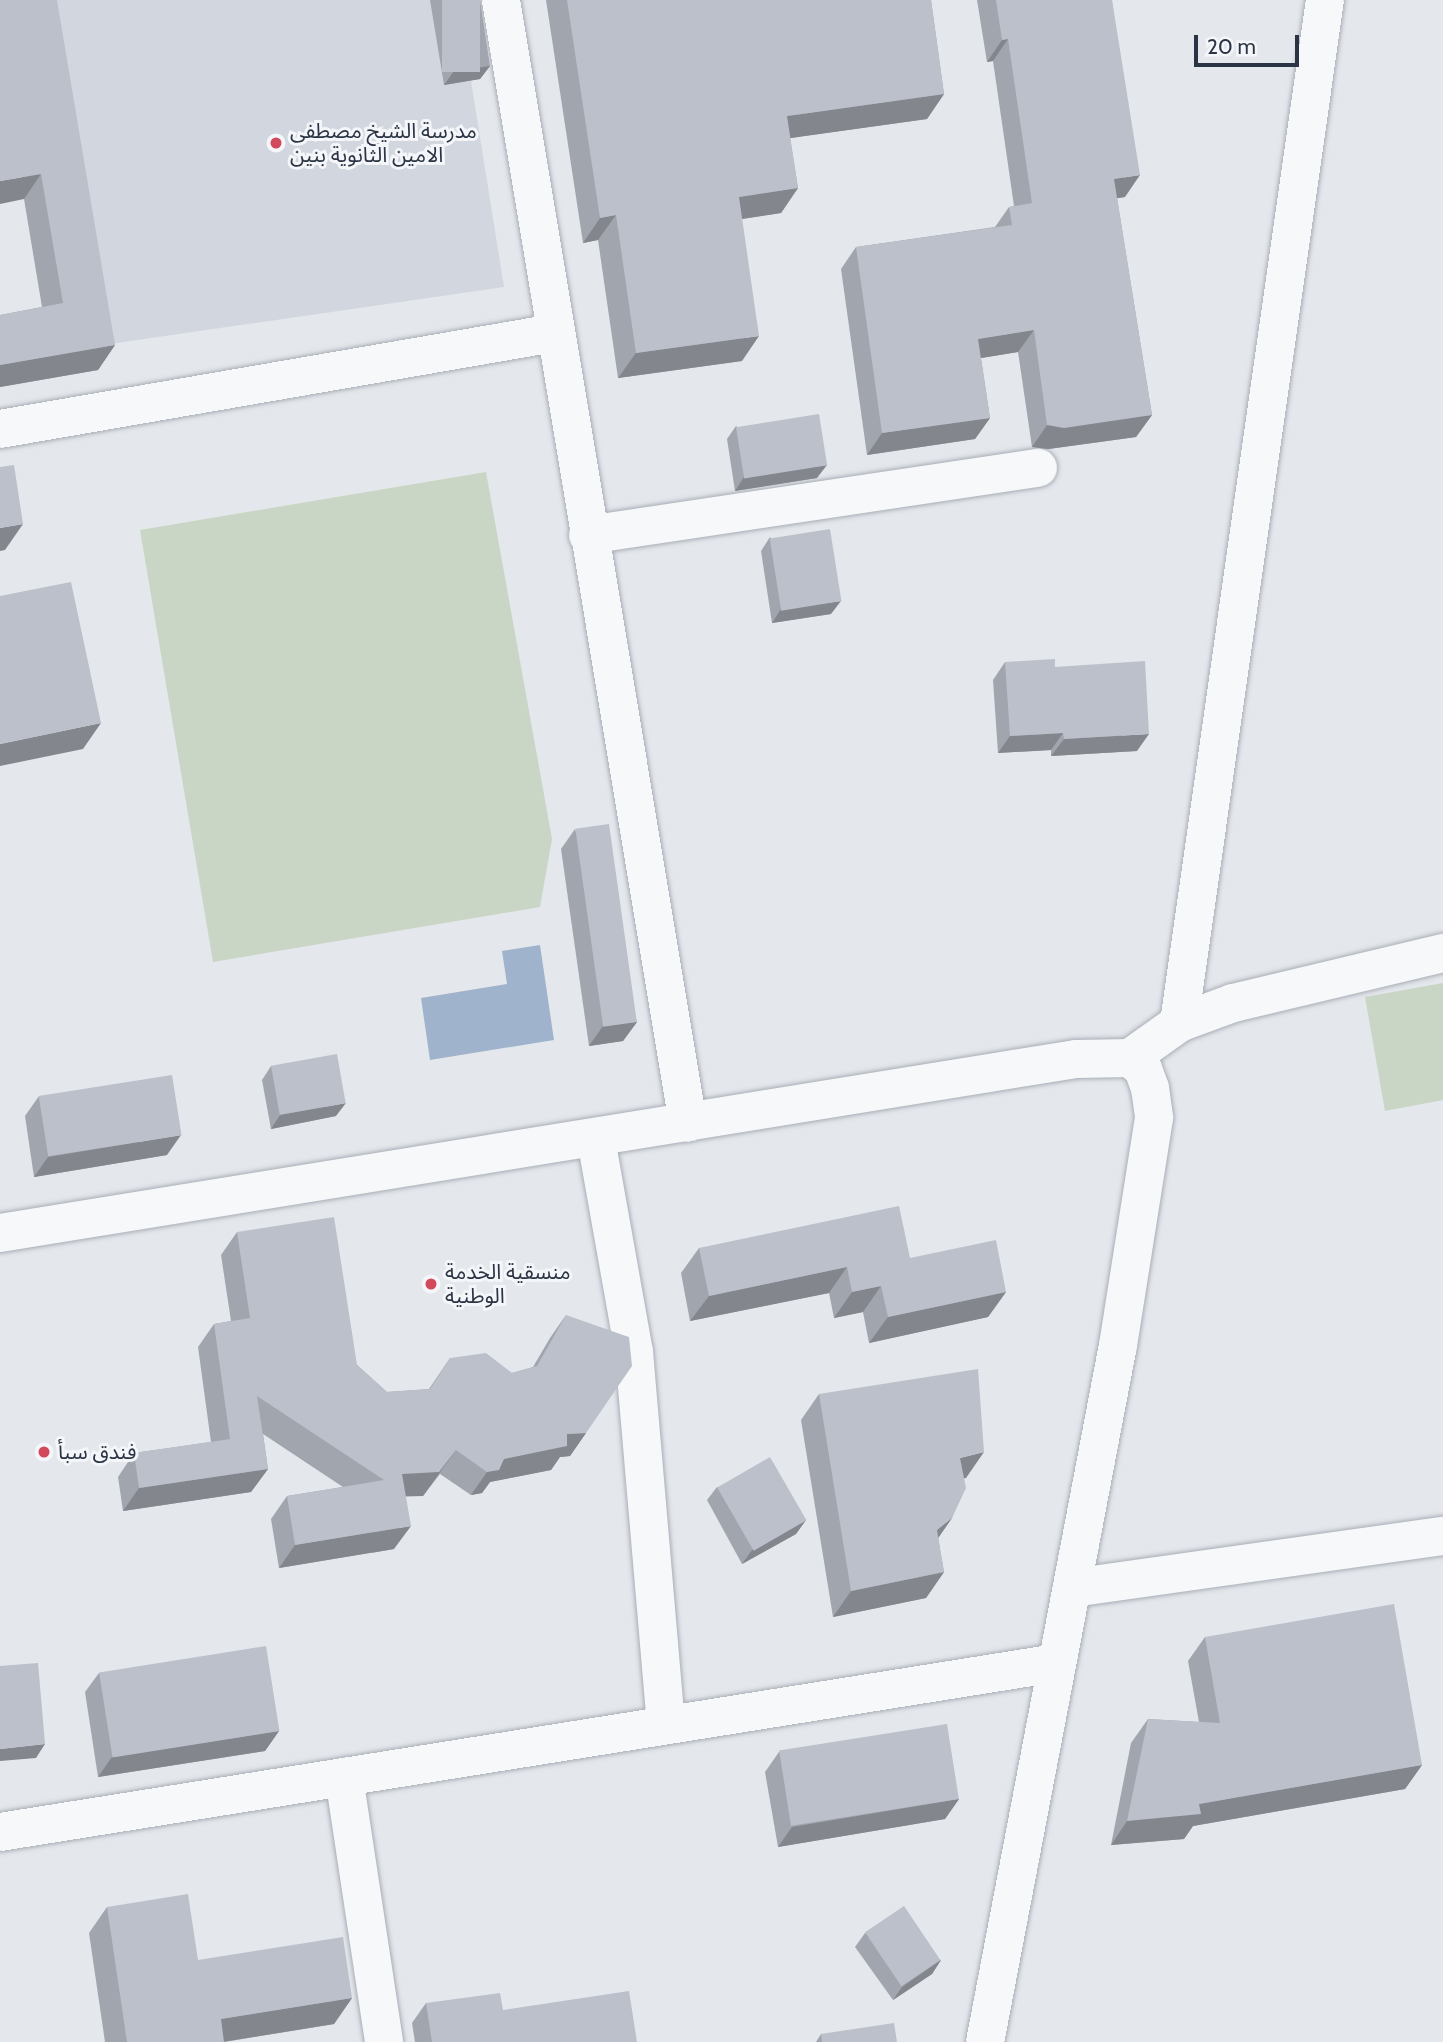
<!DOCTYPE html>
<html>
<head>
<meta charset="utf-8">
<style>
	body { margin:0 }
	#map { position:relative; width:1443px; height:2042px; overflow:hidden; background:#e4e7ec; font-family:Cabin,"Noto Sans Arabic",sans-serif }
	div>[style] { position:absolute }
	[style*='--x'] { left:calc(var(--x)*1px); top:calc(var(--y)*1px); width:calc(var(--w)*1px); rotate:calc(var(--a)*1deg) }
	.built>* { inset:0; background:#d2d6de }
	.green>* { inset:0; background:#c9d6c5 }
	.water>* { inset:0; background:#9fb4cc }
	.roads { filter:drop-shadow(0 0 2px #a9aeb7) drop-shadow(0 0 2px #a9aeb7) }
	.street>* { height:38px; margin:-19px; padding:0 19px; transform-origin:19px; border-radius:19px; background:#f7f8fa }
	.wall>* { inset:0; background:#a1a5ae }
	.shaded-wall>* { inset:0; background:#83868d }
	.building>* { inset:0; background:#bbc0ca; transform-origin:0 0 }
	.dots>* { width:19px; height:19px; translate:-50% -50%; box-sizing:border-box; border:4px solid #f4f6f9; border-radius:50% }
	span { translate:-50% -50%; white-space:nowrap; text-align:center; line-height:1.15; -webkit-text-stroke:6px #f4f6f9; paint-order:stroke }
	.poi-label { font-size:21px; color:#2b3445 }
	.left { translate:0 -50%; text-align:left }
	.scale { position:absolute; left:1194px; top:35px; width:105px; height:32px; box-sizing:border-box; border:4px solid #2b3445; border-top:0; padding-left:9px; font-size:21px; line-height:24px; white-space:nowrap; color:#2b3445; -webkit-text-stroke:5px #f4f6f9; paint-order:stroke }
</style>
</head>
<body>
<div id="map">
	<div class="built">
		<div style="clip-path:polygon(47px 0,458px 0,504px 287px,103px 345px)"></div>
	</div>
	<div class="green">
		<div style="clip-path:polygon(486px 472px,552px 839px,540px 907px,213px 962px,140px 530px)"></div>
		<div style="clip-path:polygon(1443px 983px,1443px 1100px,1385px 1111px,1365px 997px)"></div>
	</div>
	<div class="water">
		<div style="clip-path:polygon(540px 945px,554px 1040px,430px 1060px,421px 998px,507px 984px,502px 951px)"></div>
	</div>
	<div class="roads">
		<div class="street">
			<div style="--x:501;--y:0;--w:1138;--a:80.55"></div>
			<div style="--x:0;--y:429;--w:562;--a:-9.83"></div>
			<div style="--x:588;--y:535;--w:455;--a:-8.5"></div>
			<div style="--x:1179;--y:1023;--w:1033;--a:-81.88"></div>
			<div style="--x:1130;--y:1058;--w:60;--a:-35.5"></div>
			<div style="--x:1179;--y:1023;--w:58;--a:-20.3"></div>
			<div style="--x:1233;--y:1003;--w:216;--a:-13.4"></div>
			<div style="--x:596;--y:1139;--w:216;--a:79.9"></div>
			<div style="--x:634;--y:1352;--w:374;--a:85.1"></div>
			<div style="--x:0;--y:1233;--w:1090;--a:-9.19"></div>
			<div style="--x:1076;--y:1059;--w:54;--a:-1.1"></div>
			<div style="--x:1130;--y:1058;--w:17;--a:40"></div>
			<div style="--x:1143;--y:1069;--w:20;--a:70"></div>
			<div style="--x:1150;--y:1088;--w:30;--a:82"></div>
			<div style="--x:1154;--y:1118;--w:230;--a:99"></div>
			<div style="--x:1118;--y:1345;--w:710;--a:100.8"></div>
			<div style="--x:1072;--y:1588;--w:375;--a:-8"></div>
			<div style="--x:344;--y:1777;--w:268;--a:81.4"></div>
			<div style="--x:0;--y:1832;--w:1069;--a:-9.09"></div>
		</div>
	</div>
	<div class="wall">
		<div style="clip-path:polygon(0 0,115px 345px,98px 370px,0 387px,0 315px,42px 307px,24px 199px)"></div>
		<div style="clip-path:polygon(430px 0,480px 0,490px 66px,480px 79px,444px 85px)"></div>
		<div style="clip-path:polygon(546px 0,931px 0,944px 94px,927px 119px,790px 138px,798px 188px,781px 213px,742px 219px,742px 361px,618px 378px,598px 240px,583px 243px)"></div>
		<div style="clip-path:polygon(977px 0,1112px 0,1125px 197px,1117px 198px,1152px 415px,1136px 437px,1048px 449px,1032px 447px,1018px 352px,981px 358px,990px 418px,975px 439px,867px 455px,841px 269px,856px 247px,995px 227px,1009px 207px,1014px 206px,993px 61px,987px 62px)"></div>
		<div style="clip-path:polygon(736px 426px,817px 478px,735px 491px,727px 439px)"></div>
		<div style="clip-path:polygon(770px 537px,831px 614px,772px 623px,761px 551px)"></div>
		<div style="clip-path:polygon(1005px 662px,1055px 667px,1137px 751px,1051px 756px,1051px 750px,998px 753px,993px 680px)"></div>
		<div style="clip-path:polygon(575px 829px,637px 1022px,623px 1041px,589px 1046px,561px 849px)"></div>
		<div style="clip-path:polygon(271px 1066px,336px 1116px,271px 1129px,262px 1080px)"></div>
		<div style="clip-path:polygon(39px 1096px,167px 1155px,34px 1177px,25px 1116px)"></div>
		<div style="clip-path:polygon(237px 1232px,357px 1365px,387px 1392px,429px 1389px,450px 1358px,512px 1373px,533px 1367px,550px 1338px,566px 1315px,586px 1433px,570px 1456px,560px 1457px,551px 1470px,490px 1482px,482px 1493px,471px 1495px,440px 1474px,423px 1496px,406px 1496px,394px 1549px,279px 1568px,271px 1519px,287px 1496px,343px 1487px,263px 1434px,268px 1469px,251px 1492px,123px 1511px,118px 1477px,134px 1453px,211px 1442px,198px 1347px,214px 1324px,231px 1321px,221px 1255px)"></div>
		<div style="clip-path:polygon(699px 1248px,910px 1258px,1006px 1292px,988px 1317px,869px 1343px,863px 1312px,834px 1318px,829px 1293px,690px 1321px,681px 1273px)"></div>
		<div style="clip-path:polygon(819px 1394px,966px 1478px,964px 1478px,952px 1518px,938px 1538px,944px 1572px,926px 1598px,833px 1617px,801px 1420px)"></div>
		<div style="clip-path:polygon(717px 1487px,806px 1520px,796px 1534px,742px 1564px,707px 1500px)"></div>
		<div style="clip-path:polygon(1205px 1637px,1422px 1765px,1405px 1789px,1193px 1826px,1184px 1839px,1111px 1845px,1131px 1743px,1148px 1719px,1199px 1722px,1188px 1661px)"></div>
		<div style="clip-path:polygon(99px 1673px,279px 1731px,265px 1751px,98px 1777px,85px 1692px)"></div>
		<div style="clip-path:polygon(779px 1752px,959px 1799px,945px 1819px,778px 1847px,765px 1772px)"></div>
		<div style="clip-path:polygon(107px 1907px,198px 1960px,352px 1998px,334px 2024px,224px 2042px,105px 2042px,89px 1933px)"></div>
		<div style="clip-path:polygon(865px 1933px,941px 1960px,932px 1974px,893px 2000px,855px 1947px)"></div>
		<div style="clip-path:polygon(426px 2003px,503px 2010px,637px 2042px,415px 2042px,412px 2023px)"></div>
		<div style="clip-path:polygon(821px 2034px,897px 2042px,816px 2042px)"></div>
	</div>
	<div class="shaded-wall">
		<div style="clip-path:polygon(1008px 39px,993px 61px,987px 62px,1002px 40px)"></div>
		<div style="clip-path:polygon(490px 66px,480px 79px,444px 85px,454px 71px)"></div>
		<div style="clip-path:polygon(944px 94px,927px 119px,770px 141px,787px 116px)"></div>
		<div style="clip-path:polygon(41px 174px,24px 199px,0 204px,0 181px)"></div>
		<div style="clip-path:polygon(1140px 175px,1125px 197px,1099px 201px,1114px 179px)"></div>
		<div style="clip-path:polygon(798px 188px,781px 213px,722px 222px,739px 197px)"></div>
		<div style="clip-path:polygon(616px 215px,598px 240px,583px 243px,600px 218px)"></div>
		<div style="clip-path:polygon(1034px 330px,1018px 352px,963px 361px,978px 339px)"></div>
		<div style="clip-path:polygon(759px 336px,742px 361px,618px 378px,636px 353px)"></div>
		<div style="clip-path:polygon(115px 345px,98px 370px,0 387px,0 365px)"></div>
		<div style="clip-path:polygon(1152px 415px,1136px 437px,1048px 449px,1032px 447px,1047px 425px)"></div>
		<div style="clip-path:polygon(990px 418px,975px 439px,867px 455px,882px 433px)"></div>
		<div style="clip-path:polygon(827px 465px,817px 478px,735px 491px,744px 477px)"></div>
		<div style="clip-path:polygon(23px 524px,5px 550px,0 551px,0 528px)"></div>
		<div style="clip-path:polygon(841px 601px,831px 614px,772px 623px,781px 609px)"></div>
		<div style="clip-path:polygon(101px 723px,83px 749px,0 766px,0 744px)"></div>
		<div style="clip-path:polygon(1063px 733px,1051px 750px,998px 753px,1010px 736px)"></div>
		<div style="clip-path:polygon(1149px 734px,1137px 751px,1051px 756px,1064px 739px)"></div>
		<div style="clip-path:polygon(637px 1022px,623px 1041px,589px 1046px,603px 1026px)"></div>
		<div style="clip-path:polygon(346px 1103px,336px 1116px,271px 1129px,280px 1115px)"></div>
		<div style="clip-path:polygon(181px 1135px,167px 1155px,34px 1177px,48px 1157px)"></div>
		<div style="clip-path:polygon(847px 1267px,829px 1293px,690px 1321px,709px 1296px)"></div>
		<div style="clip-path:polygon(881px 1286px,863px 1312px,834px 1318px,852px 1292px)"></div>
		<div style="clip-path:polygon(1006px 1292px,988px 1317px,869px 1343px,888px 1317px)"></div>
		<div style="clip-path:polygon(586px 1433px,570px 1456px,560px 1457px,551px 1470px,490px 1482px,482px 1493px,471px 1495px,487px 1472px,504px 1459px,567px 1434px)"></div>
		<div style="clip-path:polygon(456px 1450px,423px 1496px,386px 1497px,402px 1474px)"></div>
		<div style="clip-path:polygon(984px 1452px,966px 1478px,942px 1484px,960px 1458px)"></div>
		<div style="clip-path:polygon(268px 1469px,251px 1492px,123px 1511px,139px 1488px)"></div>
		<div style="clip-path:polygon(952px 1518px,934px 1544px,937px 1530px)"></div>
		<div style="clip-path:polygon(806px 1520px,796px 1534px,742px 1564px,752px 1550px)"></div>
		<div style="clip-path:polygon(411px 1526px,394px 1549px,279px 1568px,295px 1545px)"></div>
		<div style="clip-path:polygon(944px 1572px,926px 1598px,833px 1617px,851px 1591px)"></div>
		<div style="clip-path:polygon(279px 1731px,265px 1751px,98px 1777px,112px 1757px)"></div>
		<div style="clip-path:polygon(45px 1744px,36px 1758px,0 1761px,0 1749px)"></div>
		<div style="clip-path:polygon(1422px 1765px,1405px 1789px,1193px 1826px,1184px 1839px,1111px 1845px,1127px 1821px,1199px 1804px)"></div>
		<div style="clip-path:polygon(959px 1799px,945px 1819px,778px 1847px,792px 1827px)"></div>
		<div style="clip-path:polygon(941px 1960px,932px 1974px,893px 2000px,902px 1987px)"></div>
		<div style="clip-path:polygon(352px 1998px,334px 2024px,222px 2042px,221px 2019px)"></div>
	</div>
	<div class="building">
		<div style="clip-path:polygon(0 0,57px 0,115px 345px,0 365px,0 315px,63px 303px,41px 174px,0 181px)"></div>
		<div style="left:442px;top:0;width:38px;height:72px"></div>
		<div style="clip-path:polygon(567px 0,931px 0,944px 94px,787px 116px,798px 188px,739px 197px,759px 336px,636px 353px,616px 215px,600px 218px)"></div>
		<div style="clip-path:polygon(996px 0,1112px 0,1140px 175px,1114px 179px,1152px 415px,1064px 428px,1047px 425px,1034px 330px,978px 339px,990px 418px,882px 433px,856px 247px,1012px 225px,1009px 207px,1032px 203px,1008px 39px,1002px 40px)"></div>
		<div style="left:819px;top:414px;width:52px;height:84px;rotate:81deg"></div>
		<div style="clip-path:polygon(14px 465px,23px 524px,0 528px,0 467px)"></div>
		<div style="left:830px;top:529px;width:73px;height:61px;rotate:81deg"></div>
		<div style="clip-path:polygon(71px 582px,101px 723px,0 744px,0 596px)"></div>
		<div style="clip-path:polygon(1055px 659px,1055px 667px,1145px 661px,1149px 734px,1064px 739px,1063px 733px,1010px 736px,1005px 662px)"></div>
		<div style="left:609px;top:824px;width:200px;height:34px;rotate:82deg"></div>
		<div style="left:337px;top:1054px;width:50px;height:67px;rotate:80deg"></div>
		<div style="left:172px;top:1075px;width:61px;height:135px;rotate:81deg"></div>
		<div style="clip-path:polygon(899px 1206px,910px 1258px,996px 1240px,1006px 1292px,888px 1317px,881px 1286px,852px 1292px,847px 1267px,709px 1296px,699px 1248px)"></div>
		<div style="clip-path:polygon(334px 1217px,357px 1365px,387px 1392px,430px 1389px,450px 1358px,486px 1353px,512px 1373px,537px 1366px,566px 1315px,629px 1337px,632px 1366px,586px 1433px,567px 1434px,567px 1446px,504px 1459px,499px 1470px,487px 1472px,456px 1450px,439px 1472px,402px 1474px,411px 1526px,295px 1545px,287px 1496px,384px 1480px,257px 1396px,268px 1469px,139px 1488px,134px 1453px,230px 1439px,214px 1324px,250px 1318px,237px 1232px)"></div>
		<div style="clip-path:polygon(978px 1369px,984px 1452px,960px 1458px,966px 1488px,952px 1518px,937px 1530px,944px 1572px,851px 1591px,819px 1394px)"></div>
		<div style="left:770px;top:1457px;width:73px;height:61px;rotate:60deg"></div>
		<div style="clip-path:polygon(1394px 1604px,1422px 1765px,1199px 1804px,1201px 1814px,1127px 1821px,1148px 1719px,1220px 1723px,1205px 1637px)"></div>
		<div style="left:266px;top:1646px;width:86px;height:169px;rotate:81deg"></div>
		<div style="clip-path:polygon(38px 1663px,45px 1744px,0 1749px,0 1666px)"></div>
		<div style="left:947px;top:1724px;width:76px;height:170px;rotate:81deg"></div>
		<div style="clip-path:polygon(188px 1894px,198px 1960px,343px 1937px,352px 1998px,221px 2019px,224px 2042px,127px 2042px,107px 1907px)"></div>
		<div style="left:904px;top:1906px;width:65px;height:47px;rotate:56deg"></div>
		<div style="clip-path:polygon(629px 1991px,637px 2042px,432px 2042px,426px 2003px,500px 1993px,503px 2010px)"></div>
		<div style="clip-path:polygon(894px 2023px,897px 2042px,822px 2042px,821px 2034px)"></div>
	</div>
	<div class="dots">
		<div style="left:276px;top:143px;background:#d1495b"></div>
		<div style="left:431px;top:1284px;background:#d1495b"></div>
		<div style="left:44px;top:1452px;background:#d1495b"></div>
	</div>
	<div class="poi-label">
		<span class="left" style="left:290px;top:143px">مدرسة الشيخ مصطفى<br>الامين الثانوية بنين</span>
		<span class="left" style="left:445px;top:1284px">منسقية الخدمة<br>الوطنية</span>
		<span class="left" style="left:58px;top:1452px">فندق سبأ</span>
	</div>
	<div class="scale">20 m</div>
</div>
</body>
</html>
